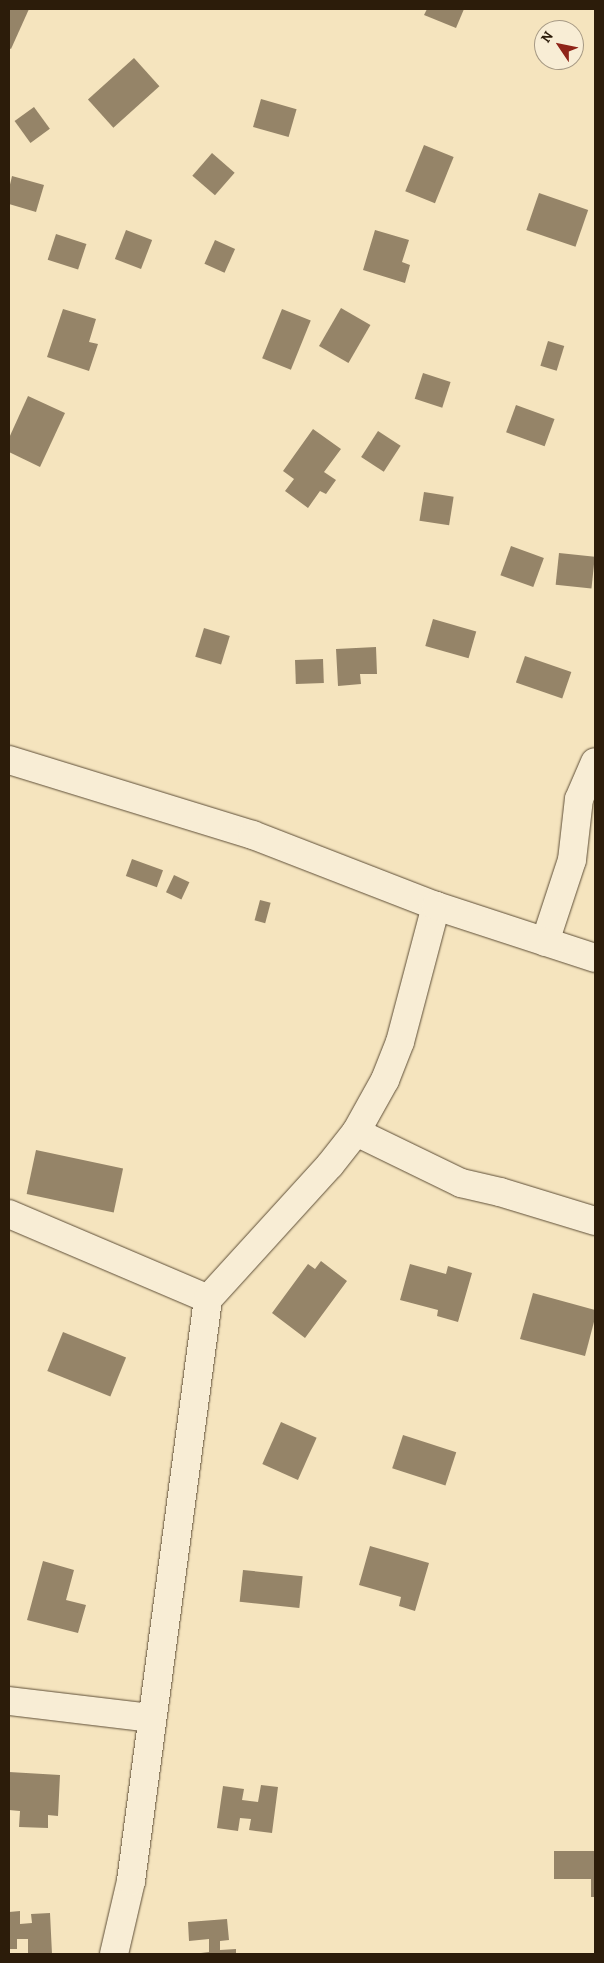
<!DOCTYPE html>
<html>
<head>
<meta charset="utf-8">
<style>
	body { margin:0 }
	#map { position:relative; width:604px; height:1963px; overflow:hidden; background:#f5e4be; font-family:Alegreya,serif }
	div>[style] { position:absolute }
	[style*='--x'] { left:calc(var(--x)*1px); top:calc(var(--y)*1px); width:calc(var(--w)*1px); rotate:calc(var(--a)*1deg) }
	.building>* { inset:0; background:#958468; transform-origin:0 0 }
	.roads { filter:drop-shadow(0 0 1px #5e4e37) drop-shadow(0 0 1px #5e4e37) }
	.street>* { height:28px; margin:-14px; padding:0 14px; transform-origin:14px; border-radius:14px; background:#f8edd5 }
	.secondary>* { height:28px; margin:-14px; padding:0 14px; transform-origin:14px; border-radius:14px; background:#f8edd5 }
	span { translate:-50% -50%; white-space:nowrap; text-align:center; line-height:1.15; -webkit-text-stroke:4px #f8edd5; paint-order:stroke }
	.frame { position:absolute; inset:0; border:10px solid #2c1c0a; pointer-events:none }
	.north { position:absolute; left:534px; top:20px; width:50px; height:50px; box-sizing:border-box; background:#f8edd5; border:1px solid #a69984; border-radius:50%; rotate:304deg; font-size:14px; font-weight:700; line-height:20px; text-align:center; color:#2c1c0a }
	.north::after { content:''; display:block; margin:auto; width:18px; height:22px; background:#8f2418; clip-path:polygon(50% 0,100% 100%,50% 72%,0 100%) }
</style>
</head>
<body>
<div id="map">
	<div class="building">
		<div style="clip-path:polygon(9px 9px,29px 9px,11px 49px,9px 48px)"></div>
		<div style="clip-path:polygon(427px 9px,464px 9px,456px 28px,424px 15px)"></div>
		<div style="left:134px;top:58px;width:38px;height:62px;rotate:48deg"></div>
		<div style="left:261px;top:99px;width:37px;height:29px;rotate:16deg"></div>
		<div style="left:34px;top:107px;width:27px;height:24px;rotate:54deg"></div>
		<div style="left:424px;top:145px;width:32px;height:50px;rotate:22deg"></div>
		<div style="left:212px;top:153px;width:30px;height:30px;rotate:41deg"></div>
		<div style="clip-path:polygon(12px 176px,44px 185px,36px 212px,9px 204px,9px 189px)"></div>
		<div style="left:539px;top:193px;width:52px;height:39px;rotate:19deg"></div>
		<div style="left:126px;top:230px;width:28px;height:31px;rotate:21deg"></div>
		<div style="clip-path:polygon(375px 230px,409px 240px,402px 262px,410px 265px,405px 283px,363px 270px)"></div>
		<div style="left:56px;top:234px;width:32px;height:27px;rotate:18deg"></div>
		<div style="left:215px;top:240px;width:22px;height:26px;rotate:24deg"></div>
		<div style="left:341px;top:308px;width:34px;height:44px;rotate:30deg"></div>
		<div style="clip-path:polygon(63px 309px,96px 319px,89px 342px,98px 344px,89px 371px,47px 357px)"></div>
		<div style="left:282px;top:309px;width:31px;height:53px;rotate:22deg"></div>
		<div style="left:548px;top:341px;width:17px;height:26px;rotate:17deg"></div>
		<div style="left:423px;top:373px;width:29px;height:27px;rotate:18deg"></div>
		<div style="clip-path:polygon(28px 396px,65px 413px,40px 467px,9px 452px,9px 438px)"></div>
		<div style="left:516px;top:405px;width:41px;height:29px;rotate:20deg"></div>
		<div style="clip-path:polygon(313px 429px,341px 449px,324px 472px,336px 480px,326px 494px,320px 491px,308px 508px,285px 491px,294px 479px,283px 471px)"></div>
		<div style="left:378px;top:431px;width:27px;height:31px;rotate:33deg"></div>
		<div style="left:424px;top:492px;width:30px;height:29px;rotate:9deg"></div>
		<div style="left:511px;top:546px;width:35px;height:31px;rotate:20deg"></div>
		<div style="left:559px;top:553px;width:36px;height:32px;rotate:6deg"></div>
		<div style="left:433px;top:619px;width:45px;height:28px;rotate:16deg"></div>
		<div style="left:204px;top:628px;width:27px;height:30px;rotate:17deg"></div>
		<div style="clip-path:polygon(376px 647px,377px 674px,360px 674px,361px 684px,338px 686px,336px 649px)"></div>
		<div style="left:525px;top:656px;width:49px;height:28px;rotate:19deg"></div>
		<div style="left:323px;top:659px;width:24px;height:28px;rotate:88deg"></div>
		<div style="left:132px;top:859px;width:33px;height:18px;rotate:20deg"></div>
		<div style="left:174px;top:875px;width:17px;height:19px;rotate:25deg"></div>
		<div style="left:260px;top:900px;width:11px;height:21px;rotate:15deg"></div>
		<div style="left:36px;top:1150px;width:89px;height:45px;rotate:12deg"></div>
		<div style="clip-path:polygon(321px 1261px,347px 1281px,305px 1338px,272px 1313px,308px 1264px,315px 1269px)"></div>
		<div style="clip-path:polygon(410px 1264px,446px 1274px,448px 1266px,472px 1273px,458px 1322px,437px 1316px,438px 1310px,400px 1300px)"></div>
		<div style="clip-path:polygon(533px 1293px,595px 1310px,595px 1318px,585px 1356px,520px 1339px)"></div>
		<div style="left:63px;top:1332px;width:68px;height:42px;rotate:22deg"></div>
		<div style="left:281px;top:1422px;width:39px;height:46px;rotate:24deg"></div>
		<div style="left:403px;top:1435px;width:56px;height:35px;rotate:18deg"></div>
		<div style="clip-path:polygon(370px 1546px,429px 1563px,415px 1611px,399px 1606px,401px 1597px,359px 1585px)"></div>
		<div style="clip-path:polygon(43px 1561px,74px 1570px,66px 1600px,86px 1605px,78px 1633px,27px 1620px)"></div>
		<div style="left:243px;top:1570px;width:60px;height:32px;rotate:6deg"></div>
		<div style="clip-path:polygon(9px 1772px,60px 1775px,58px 1816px,48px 1815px,48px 1828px,19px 1827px,20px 1811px,9px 1810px)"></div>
		<div style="clip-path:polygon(261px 1785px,278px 1787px,272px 1833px,249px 1830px,251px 1819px,240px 1818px,238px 1831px,217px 1828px,223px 1786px,244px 1789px,242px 1800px,258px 1802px)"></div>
		<div style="clip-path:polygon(554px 1851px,595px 1851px,595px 1897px,591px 1897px,591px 1879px,554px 1879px)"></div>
		<div style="clip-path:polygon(20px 1911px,20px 1924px,32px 1923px,31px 1914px,50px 1913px,52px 1954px,28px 1954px,28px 1939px,17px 1939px,17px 1949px,9px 1949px,9px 1912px)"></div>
		<div style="clip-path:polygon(227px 1919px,229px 1940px,220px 1941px,220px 1950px,236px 1949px,236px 1954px,193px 1954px,209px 1952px,209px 1939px,189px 1941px,188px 1922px)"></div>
	</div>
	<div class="roads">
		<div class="street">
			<div style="--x:545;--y:942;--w:86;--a:-71.8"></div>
			<div style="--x:572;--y:860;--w:61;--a:-83.5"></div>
			<div style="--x:579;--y:799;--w:40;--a:-66.6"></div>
			<div style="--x:356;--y:1132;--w:117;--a:25.9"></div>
			<div style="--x:461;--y:1183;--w:40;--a:13"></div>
			<div style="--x:500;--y:1192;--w:99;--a:17"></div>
			<div style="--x:9;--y:1214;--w:216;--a:23.1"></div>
			<div style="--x:9;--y:1701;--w:143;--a:6.8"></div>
			<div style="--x:114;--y:1954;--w:75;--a:-76.9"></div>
			<div style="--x:131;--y:1881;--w:587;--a:-82.46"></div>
			<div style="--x:208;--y:1299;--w:181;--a:-47.7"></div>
			<div style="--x:330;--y:1165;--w:42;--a:-51.8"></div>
			<div style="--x:356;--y:1132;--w:60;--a:-60.9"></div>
			<div style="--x:385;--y:1080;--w:41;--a:-68.5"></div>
			<div style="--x:400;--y:1042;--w:141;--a:-75.2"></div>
		</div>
		<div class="secondary">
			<div style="--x:9;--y:760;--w:255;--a:17.1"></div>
			<div style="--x:253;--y:835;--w:196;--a:21.2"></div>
			<div style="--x:436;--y:906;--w:167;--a:18.1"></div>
		</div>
	</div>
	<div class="frame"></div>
	<div class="north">N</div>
</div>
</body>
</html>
